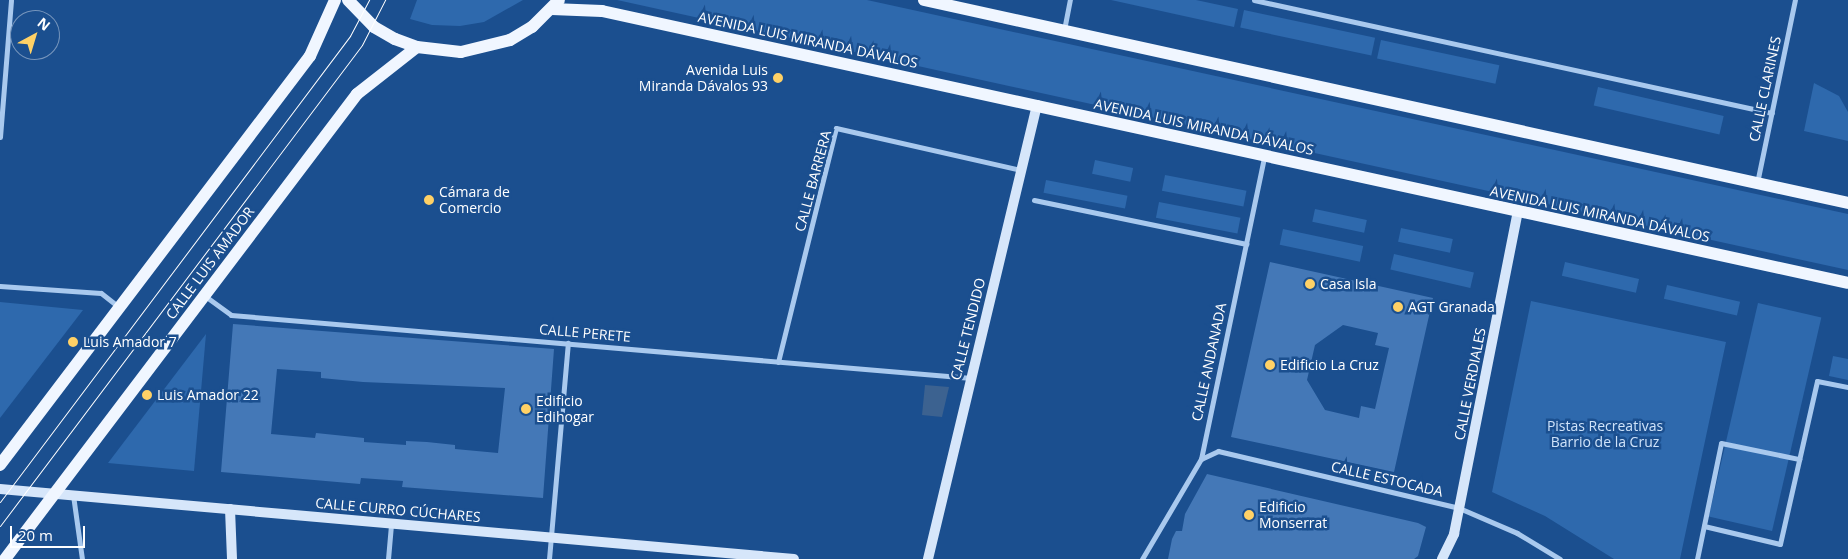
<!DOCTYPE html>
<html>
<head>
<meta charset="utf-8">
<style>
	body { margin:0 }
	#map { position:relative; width:1848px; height:559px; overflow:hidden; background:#1b4f8f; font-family:"Open Sans",sans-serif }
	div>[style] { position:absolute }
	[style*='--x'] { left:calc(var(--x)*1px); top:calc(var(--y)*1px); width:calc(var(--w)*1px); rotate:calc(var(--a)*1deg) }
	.green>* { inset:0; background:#2e69ad; transform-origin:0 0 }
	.water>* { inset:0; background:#3c6290 }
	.building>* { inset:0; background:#4478b7 }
	.street>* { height:5px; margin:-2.5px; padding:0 2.5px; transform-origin:2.5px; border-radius:2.5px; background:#a9c9ee }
	.secondary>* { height:10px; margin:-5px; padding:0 5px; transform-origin:5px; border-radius:5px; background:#d6e6fa }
	.primary>* { height:12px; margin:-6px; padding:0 6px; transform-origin:6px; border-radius:6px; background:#f0f6ff }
	.tram>* { height:1px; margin:-0.5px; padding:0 0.5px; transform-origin:0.5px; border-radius:0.5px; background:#fff }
	.dots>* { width:14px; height:14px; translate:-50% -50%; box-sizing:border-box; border:2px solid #1b4f8f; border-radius:50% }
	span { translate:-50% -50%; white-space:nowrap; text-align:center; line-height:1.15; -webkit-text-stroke:5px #1b4f8f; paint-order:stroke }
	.street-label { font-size:14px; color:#fff }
	.poi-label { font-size:14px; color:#fff }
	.right { translate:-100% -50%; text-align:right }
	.left { translate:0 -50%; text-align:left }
	.park-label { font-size:14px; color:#cfe3fa }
	.north { position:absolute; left:10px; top:10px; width:50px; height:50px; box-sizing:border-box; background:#1b4f8f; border:1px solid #7695bc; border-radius:50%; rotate:39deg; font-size:14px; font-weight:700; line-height:20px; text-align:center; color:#fff }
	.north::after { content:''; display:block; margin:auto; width:18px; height:22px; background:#ffd166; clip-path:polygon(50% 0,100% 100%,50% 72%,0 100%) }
	.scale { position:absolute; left:10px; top:526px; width:75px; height:22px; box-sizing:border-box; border:2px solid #fff; border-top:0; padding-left:6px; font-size:15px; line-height:18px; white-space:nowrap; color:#fff; -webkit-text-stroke:4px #1b4f8f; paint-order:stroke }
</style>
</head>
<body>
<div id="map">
	<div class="green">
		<div style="clip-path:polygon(417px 0,523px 0,484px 22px,460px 26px,432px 25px,410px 19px)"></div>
		<div style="clip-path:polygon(617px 0,867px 0,1848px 214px,1848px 270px)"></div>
		<div style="clip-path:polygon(1111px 0,1196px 0,1238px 9px,1234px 27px)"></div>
		<div style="left:1244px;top:10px;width:134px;height:18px;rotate:12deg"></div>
		<div style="left:1381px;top:40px;width:121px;height:19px;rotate:12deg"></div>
		<div style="clip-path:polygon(1814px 83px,1839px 96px,1848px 112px,1848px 141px,1804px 131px)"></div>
		<div style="left:1598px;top:87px;width:129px;height:19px;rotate:13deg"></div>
		<div style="left:1095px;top:160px;width:39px;height:14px;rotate:12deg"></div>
		<div style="left:1165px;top:175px;width:83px;height:16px;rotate:11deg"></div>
		<div style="left:1046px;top:180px;width:83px;height:13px;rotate:11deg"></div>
		<div style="left:1159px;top:202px;width:83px;height:16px;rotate:11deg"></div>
		<div style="left:1315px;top:209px;width:53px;height:13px;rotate:12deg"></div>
		<div style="left:1401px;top:228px;width:53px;height:14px;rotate:12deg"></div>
		<div style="left:1283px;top:229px;width:82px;height:16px;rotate:12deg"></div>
		<div style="left:1394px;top:254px;width:82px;height:16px;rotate:13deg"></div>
		<div style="left:1565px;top:262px;width:76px;height:14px;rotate:13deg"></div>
		<div style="left:1667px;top:285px;width:75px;height:14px;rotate:13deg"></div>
		<div style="clip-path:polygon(1531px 301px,1726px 342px,1680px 559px,1614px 559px,1545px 516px,1492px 492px)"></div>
		<div style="clip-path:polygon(0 302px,83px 310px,0 418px)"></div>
		<div style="left:1758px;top:303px;width:65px;height:219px;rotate:13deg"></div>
		<div style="clip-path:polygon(206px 334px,194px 471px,108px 463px)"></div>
		<div style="clip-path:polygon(1833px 356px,1848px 359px,1848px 380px,1829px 376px)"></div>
	</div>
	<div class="water">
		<div style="clip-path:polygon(925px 385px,949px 387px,942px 417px,922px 415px)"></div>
	</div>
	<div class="building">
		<div style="clip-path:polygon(evenodd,1270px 262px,1433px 298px,1394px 472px,1231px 437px,1270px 262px,1343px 325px,1378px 333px,1375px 345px,1389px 348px,1375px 409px,1361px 406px,1359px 418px,1325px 410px,1307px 380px,1315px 345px,1343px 325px)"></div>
		<div style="clip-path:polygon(evenodd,233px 324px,554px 349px,543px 498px,402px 487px,403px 481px,361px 478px,360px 484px,221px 472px,233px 324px,277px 369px,321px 372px,321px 378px,363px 382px,505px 388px,498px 453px,455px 449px,455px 445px,427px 442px,406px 441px,406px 445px,364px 442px,364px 438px,316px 433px,315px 438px,271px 434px,277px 369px)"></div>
		<div style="clip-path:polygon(1207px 474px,1418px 523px,1426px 527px,1418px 556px,1414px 559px,1168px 559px,1172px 539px,1176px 531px,1182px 531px,1185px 514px)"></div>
	</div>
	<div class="street">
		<div style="--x:1254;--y:0;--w:530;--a:12.31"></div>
		<div style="--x:1064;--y:30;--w:31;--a:-79"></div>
		<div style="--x:0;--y:137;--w:137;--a:-85.4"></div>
		<div style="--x:1757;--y:183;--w:187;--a:-78.3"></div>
		<div style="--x:1034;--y:200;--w:217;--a:11.7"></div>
		<div style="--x:0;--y:286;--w:101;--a:4"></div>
		<div style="--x:101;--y:293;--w:23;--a:38"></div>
		<div style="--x:205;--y:296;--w:32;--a:36"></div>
		<div style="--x:231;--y:315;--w:743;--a:4.87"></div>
		<div style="--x:778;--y:362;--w:241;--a:-76.1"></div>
		<div style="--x:836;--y:128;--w:190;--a:12.8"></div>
		<div style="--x:1201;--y:459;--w:19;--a:-25"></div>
		<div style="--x:1218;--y:451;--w:248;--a:13.3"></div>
		<div style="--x:1459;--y:508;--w:63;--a:23.3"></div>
		<div style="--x:1517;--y:533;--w:50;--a:31.2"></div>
		<div style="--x:73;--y:495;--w:65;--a:82"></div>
		<div style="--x:1704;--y:526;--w:78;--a:13.3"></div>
		<div style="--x:1780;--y:544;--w:167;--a:-77.2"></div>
		<div style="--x:1817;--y:381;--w:32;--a:11"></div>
		<div style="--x:388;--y:559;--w:36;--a:-85"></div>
		<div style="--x:549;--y:559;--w:217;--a:-85"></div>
		<div style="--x:1142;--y:559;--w:116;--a:-59.5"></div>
		<div style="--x:1201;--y:459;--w:309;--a:-78.2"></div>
		<div style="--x:1697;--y:559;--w:118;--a:-78.3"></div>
		<div style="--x:1721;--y:443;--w:80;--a:11.6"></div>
	</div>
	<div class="secondary">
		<div style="--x:0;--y:489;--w:797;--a:5.04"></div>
		<div style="--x:230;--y:509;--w:50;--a:87.7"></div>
		<div style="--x:928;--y:559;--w:467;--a:-76.5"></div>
		<div style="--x:1442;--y:559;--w:28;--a:-64"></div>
		<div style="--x:1454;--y:534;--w:329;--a:-78.8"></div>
	</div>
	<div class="primary">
		<div style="--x:348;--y:0;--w:37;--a:46"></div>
		<div style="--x:374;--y:27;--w:24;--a:30"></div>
		<div style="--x:395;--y:39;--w:23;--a:20"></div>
		<div style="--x:417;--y:47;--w:44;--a:6.5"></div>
		<div style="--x:461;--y:52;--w:50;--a:-13.8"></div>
		<div style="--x:510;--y:40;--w:26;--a:-31"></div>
		<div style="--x:532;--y:27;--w:38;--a:-45"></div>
		<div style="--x:924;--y:0;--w:946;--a:12.39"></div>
		<div style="--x:552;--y:9;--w:50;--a:2.3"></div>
		<div style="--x:602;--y:11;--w:1275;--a:12.31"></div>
		<div style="--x:0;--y:465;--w:513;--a:-52.84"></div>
		<div style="--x:310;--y:56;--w:61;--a:-65.9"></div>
		<div style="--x:5;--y:559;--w:583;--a:-52.87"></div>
		<div style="--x:357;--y:94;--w:76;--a:-38.1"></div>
	</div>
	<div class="tram">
		<div style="--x:0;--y:502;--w:583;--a:-53.09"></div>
		<div style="--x:350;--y:36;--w:41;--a:-62.2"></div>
		<div style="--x:0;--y:526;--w:602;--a:-53.03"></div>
		<div style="--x:362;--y:45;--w:51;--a:-62.9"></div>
	</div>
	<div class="dots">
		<div style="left:778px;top:78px;background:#ffd166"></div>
		<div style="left:429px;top:200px;background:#ffd166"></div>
		<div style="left:1310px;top:284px;background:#ffd166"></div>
		<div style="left:1398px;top:307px;background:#ffd166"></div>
		<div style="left:73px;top:342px;background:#ffd166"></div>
		<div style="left:1270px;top:365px;background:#ffd166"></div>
		<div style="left:147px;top:395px;background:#ffd166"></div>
		<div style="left:526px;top:409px;background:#ffd166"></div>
		<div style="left:1249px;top:515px;background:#ffd166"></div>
	</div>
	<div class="street-label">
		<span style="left:808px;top:40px;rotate:12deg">AVENIDA LUIS MIRANDA DÁVALOS</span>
		<span style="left:1765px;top:89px;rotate:-78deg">CALLE CLARINES</span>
		<span style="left:1204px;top:127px;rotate:12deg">AVENIDA LUIS MIRANDA DÁVALOS</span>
		<span style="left:813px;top:181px;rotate:-75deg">CALLE BARRERA</span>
		<span style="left:1600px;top:214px;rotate:12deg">AVENIDA LUIS MIRANDA DÁVALOS</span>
		<span style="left:210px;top:263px;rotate:-53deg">CALLE LUIS AMADOR</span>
		<span style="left:968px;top:329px;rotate:-76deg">CALLE TENDIDO</span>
		<span style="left:585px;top:333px;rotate:5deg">CALLE PERETE</span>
		<span style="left:1209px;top:362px;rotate:-78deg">CALLE ANDANADA</span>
		<span style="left:1470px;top:384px;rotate:-79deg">CALLE VERDIALES</span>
		<span style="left:1387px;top:479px;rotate:13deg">CALLE ESTOCADA</span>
		<span style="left:398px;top:510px;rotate:5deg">CALLE CURRO CÚCHARES</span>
	</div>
	<div class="poi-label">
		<span class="right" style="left:768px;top:78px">Avenida Luis<br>Miranda Dávalos 93</span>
		<span class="left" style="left:439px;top:200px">Cámara de<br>Comercio</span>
		<span class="left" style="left:1320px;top:284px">Casa Isla</span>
		<span class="left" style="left:1408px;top:307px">AGT Granada</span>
		<span class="left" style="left:83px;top:342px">Luis Amador 7</span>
		<span class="left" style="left:1280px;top:365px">Edificio La Cruz</span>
		<span class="left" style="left:157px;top:395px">Luis Amador 22</span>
		<span class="left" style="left:536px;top:409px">Edificio<br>Edihogar</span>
		<span class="left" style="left:1259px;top:515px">Edificio<br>Monserrat</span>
	</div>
	<div class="park-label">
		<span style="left:1605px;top:434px">Pistas Recreativas<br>Barrio de la Cruz</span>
	</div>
	<div class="north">N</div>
	<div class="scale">20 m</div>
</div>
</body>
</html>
